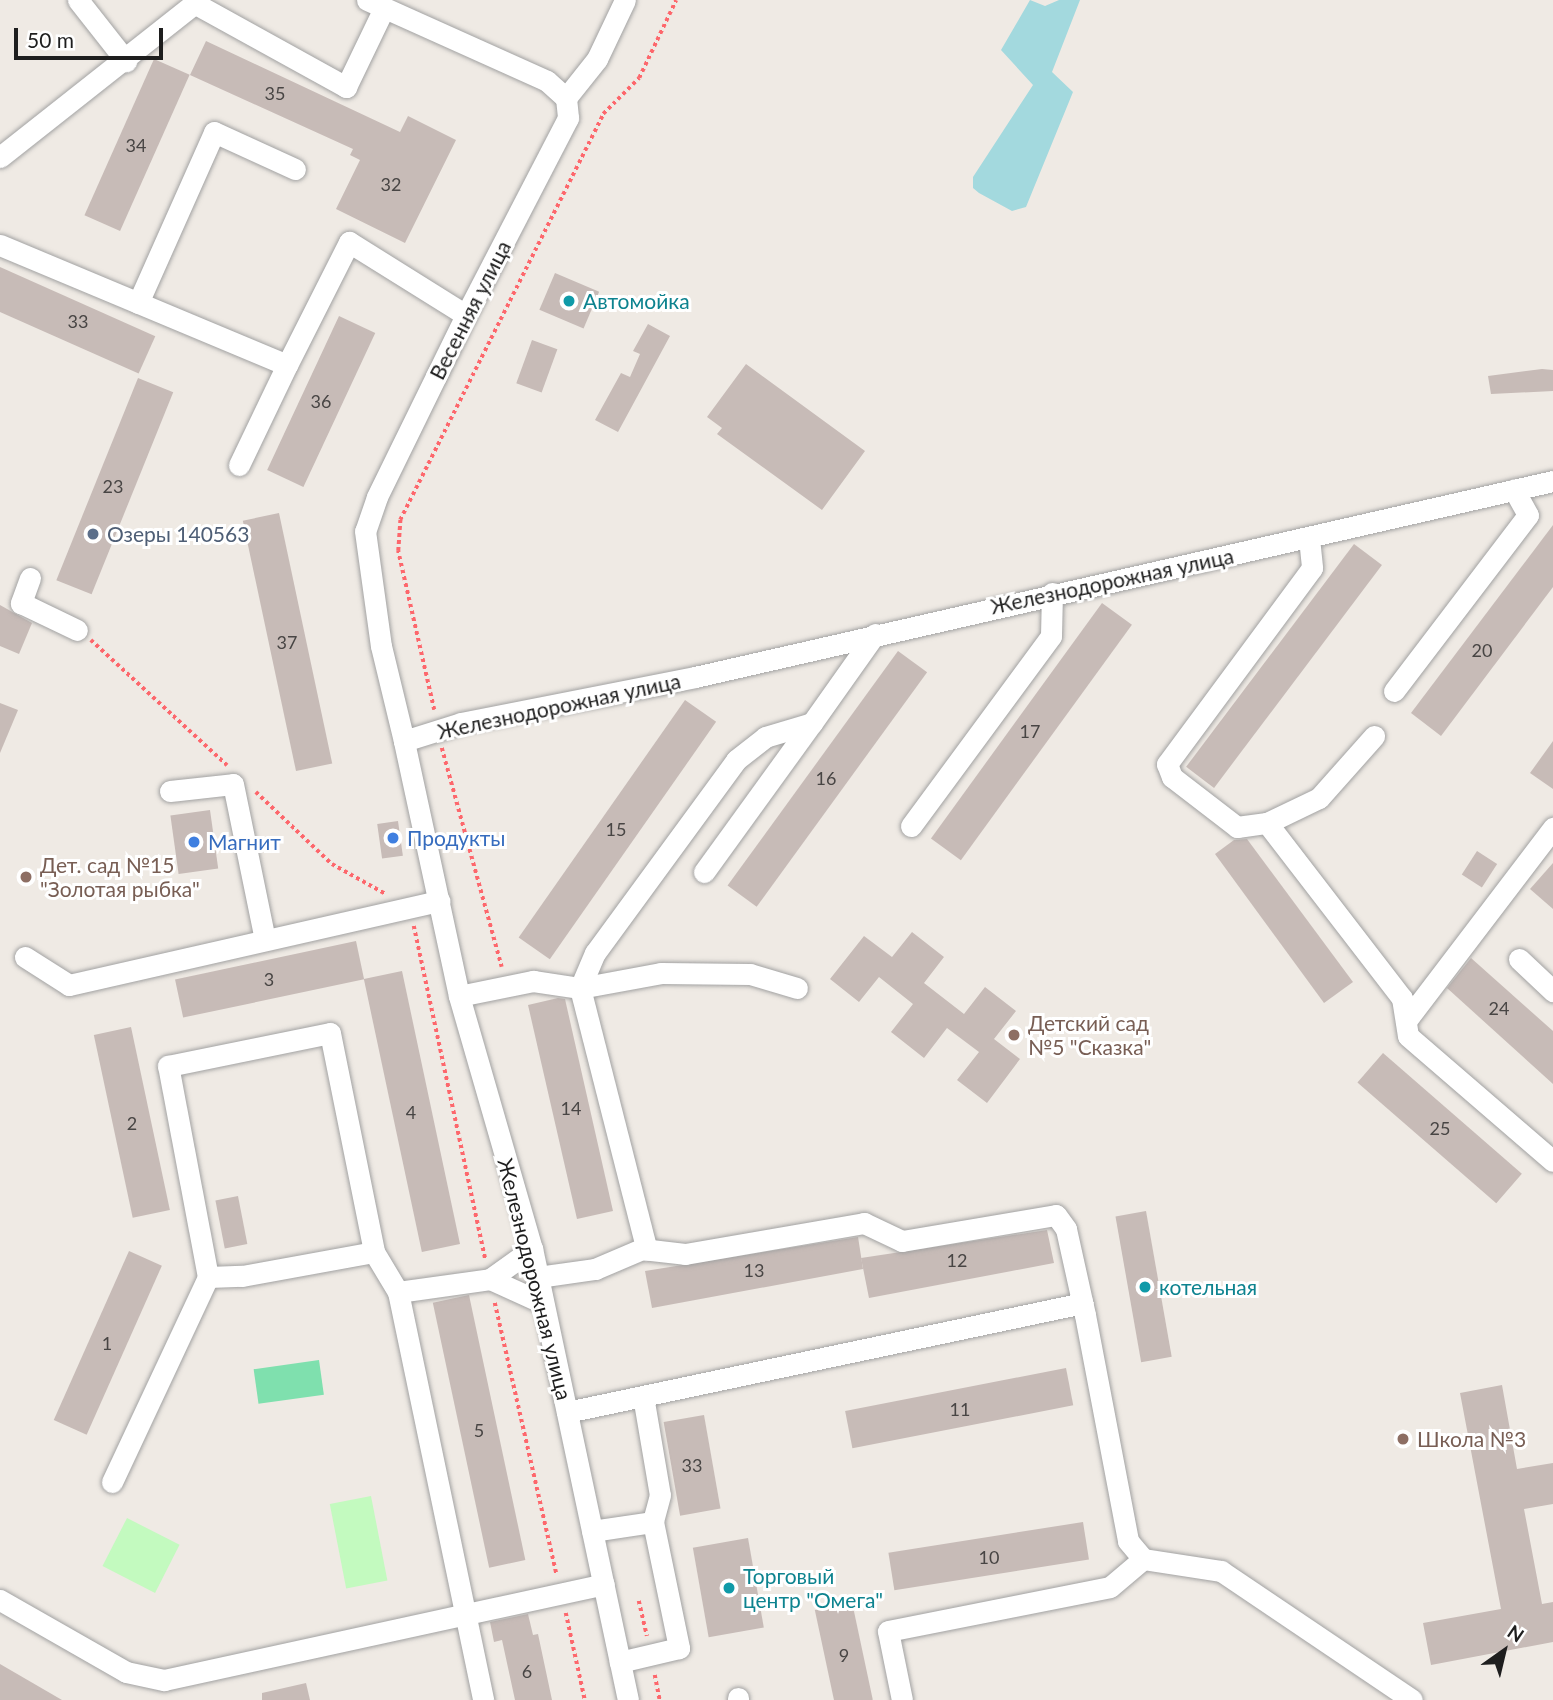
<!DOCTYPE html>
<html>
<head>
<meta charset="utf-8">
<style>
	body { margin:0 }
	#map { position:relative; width:1553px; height:1700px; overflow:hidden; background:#efeae4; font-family:Lato,sans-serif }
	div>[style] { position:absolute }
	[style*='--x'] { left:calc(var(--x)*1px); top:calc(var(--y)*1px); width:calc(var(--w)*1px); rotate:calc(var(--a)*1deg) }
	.park>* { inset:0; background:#c3fabf; transform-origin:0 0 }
	.pitch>* { inset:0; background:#7fe0ae; transform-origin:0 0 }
	.water>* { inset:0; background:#a3d9de }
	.building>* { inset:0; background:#c7bbb7; transform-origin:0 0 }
	.path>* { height:3.5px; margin-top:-1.75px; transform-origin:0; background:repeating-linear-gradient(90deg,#fd676c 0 3.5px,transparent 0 7px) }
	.roads { filter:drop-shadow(0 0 2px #a2a2a2) drop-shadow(0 0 2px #a2a2a2) }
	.minor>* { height:21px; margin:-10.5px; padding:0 10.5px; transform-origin:10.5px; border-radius:10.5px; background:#fff }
	.dots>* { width:19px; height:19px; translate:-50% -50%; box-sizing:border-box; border:4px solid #fff; border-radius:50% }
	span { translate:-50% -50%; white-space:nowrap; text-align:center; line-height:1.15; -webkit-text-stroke:6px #fff; paint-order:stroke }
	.number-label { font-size:18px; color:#484544 }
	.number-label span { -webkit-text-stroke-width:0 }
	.culture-label { font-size:21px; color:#0d838f }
	.left { translate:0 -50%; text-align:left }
	.street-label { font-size:21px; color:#1e1e1e }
	.service-label { font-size:21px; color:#4e5e75 }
	.shop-label { font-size:21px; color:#366cbe }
	.education-label { font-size:21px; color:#785e54 }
	.north { position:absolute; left:1469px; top:1616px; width:70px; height:70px; -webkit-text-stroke:5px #fff; paint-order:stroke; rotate:34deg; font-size:19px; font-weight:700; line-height:28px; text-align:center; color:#1e1e1e }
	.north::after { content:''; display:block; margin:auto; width:24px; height:32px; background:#1e1e1e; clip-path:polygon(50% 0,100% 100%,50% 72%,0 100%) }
	.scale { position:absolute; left:14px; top:28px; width:149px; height:32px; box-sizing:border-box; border:4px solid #1e1e1e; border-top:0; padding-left:9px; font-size:21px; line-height:24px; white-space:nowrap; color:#1e1e1e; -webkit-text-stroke:5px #fff; paint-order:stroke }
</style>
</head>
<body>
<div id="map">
	<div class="park">
		<div style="left:371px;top:1496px;width:86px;height:42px;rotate:79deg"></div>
		<div style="left:127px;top:1518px;width:59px;height:54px;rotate:27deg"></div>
	</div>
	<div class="pitch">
		<div style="left:319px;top:1360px;width:35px;height:66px;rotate:82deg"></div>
	</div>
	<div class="water">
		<div style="clip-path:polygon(1030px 0,1045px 6px,1059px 0,1080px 0,1052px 72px,1073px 92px,1026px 207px,1012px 211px,979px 193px,973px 188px,973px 177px,1033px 85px,1001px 50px)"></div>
	</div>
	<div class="building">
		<div style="clip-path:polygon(206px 41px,400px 132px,408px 116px,456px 140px,405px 243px,336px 209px,360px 160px,350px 155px,353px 149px,190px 75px)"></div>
		<div style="left:154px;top:59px;width:39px;height:171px;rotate:24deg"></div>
		<div style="left:0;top:267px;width:170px;height:41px;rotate:24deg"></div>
		<div style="left:555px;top:273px;width:48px;height:40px;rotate:23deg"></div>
		<div style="left:339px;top:316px;width:40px;height:170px;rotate:25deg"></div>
		<div style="clip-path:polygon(648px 324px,670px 336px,618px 432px,595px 420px,621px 373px,630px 377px,640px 354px,633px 351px)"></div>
		<div style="left:532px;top:340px;width:27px;height:46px;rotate:20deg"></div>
		<div style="clip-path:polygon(746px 364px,865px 451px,822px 510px,717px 434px,722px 428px,707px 417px)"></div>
		<div style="clip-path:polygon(1542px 369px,1553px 370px,1553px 391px,1491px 394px,1488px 376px)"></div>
		<div style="left:138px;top:378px;width:38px;height:218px;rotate:22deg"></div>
		<div style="left:279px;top:513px;width:256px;height:37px;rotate:78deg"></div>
		<div style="clip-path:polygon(1553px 525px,1553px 587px,1441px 736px,1411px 713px)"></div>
		<div style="left:1354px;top:544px;width:35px;height:279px;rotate:37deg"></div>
		<div style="left:1102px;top:603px;width:37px;height:291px;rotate:36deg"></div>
		<div style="clip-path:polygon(0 605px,32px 623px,19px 654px,0 646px)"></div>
		<div style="left:898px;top:651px;width:36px;height:290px;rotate:36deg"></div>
		<div style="left:685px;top:700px;width:38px;height:290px;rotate:35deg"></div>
		<div style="clip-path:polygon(0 703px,18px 710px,0 753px)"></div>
		<div style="clip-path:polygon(1553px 741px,1553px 789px,1530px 773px)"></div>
		<div style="left:210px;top:810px;width:59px;height:40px;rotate:82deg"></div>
		<div style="left:398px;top:821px;width:35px;height:21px;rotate:82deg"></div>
		<div style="clip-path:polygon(1247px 839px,1353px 982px,1324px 1003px,1215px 854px,1234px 840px)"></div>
		<div style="left:1477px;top:851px;width:24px;height:28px;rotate:33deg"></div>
		<div style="clip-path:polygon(1553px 863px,1553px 909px,1530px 889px)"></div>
		<div style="clip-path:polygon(912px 932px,944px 957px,924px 983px,964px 1014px,985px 987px,1016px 1011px,994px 1039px,1020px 1059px,987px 1103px,957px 1080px,979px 1052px,947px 1028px,924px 1058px,891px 1032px,913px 1004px,879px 977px,859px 1002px,830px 979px,864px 936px,892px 957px)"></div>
		<div style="left:356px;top:941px;width:39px;height:185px;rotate:78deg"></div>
		<div style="clip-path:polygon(1471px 958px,1553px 1031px,1553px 1084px,1447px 988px)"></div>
		<div style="left:402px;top:971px;width:279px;height:39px;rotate:78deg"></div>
		<div style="clip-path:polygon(558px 998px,565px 999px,613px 1211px,577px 1219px,528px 1005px)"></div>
		<div style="left:131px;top:1027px;width:187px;height:38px;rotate:78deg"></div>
		<div style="left:1383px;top:1053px;width:184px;height:39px;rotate:41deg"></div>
		<div style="left:238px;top:1196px;width:49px;height:23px;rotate:79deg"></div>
		<div style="left:1146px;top:1211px;width:148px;height:31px;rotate:80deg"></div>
		<div style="clip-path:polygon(1047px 1230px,1054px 1263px,869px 1298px,861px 1258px)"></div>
		<div style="clip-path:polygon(858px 1237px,863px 1269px,652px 1308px,645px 1271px)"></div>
		<div style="left:129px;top:1251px;width:36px;height:185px;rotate:24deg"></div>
		<div style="left:469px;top:1295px;width:271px;height:37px;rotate:78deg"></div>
		<div style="left:1066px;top:1368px;width:38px;height:225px;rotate:79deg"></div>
		<div style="clip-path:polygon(1502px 1385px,1517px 1469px,1553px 1463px,1553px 1504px,1524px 1509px,1542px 1604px,1553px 1602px,1553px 1642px,1431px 1665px,1423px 1623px,1501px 1609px,1460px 1393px)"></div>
		<div style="left:704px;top:1415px;width:95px;height:41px;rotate:80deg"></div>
		<div style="left:1083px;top:1522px;width:38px;height:197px;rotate:81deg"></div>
		<div style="left:748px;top:1538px;width:91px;height:56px;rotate:80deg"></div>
		<div style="left:852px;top:1602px;width:100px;height:38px;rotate:78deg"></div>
		<div style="clip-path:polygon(528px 1614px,533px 1635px,538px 1634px,552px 1700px,515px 1700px,502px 1640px,494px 1642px,490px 1622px)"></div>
		<div style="clip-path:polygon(0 1664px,62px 1700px,0 1700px)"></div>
		<div style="clip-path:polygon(306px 1683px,310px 1700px,262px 1700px,262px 1693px)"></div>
	</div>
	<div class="path">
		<div style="--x:91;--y:640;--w:185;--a:42.6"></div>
		<div style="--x:434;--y:710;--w:163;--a:-102.8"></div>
		<div style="--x:398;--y:551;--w:31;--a:-86"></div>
		<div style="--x:400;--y:520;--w:454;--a:-63.4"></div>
		<div style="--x:603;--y:114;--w:51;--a:-45"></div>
		<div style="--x:639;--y:78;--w:86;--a:-64.6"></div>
		<div style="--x:442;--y:748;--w:227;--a:74.7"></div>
		<div style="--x:256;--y:792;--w:105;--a:43.5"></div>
		<div style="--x:332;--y:864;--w:60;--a:29.1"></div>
		<div style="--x:414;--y:926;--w:340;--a:77.9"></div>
		<div style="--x:495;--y:1303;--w:279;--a:77.2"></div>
		<div style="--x:639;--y:1601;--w:36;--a:77"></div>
		<div style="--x:566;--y:1613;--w:89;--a:77.7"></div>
		<div style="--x:655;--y:1675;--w:25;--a:79"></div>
	</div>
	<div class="roads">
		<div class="minor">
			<div style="--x:78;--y:0;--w:78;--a:51.8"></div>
			<div style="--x:367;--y:0;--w:197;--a:24.2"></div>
			<div style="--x:547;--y:81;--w:25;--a:42"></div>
			<div style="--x:566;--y:98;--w:20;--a:84"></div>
			<div style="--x:568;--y:118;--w:222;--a:117.4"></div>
			<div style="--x:466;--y:315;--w:203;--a:116.1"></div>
			<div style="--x:377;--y:497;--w:36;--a:109"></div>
			<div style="--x:365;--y:531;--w:116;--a:82.1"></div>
			<div style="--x:381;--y:646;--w:98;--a:76.4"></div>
			<div style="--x:194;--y:3;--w:174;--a:28.9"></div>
			<div style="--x:346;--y:87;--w:88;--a:-64.3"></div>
			<div style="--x:566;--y:98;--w:50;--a:-51.5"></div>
			<div style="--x:597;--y:59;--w:65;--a:-64.6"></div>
			<div style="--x:0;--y:157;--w:253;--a:-38.3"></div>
			<div style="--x:0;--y:245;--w:311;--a:22.7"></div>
			<div style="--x:287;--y:365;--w:138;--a:-63.2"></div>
			<div style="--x:349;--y:242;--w:138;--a:32"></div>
			<div style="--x:138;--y:303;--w:187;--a:-66"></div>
			<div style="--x:214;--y:132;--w:89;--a:24.6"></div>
			<div style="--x:239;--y:465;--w:111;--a:-64.4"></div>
			<div style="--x:1309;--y:538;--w:30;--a:84"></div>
			<div style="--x:1312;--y:568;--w:244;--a:126.5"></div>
			<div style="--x:1167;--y:764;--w:14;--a:69"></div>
			<div style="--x:1172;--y:777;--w:82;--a:37.6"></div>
			<div style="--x:1237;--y:827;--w:30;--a:-8"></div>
			<div style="--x:1267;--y:823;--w:221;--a:52.4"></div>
			<div style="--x:1402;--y:998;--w:38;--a:81"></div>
			<div style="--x:1408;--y:1036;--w:191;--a:40.8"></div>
			<div style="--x:30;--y:578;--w:27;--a:110"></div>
			<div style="--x:21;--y:603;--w:62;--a:25.7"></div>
			<div style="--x:1394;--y:691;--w:221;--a:-52.7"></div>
			<div style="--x:1528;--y:515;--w:29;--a:-119"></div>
			<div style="--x:170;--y:791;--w:63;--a:-6.3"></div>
			<div style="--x:233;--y:784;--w:159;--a:78.4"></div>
			<div style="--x:1267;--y:823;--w:58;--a:-25.7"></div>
			<div style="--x:1319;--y:798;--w:83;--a:-48.4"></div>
			<div style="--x:911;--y:826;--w:236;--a:-53.6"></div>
			<div style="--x:1051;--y:636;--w:43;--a:-88.7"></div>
			<div style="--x:704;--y:872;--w:184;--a:-54.1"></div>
			<div style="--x:25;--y:957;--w:52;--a:32.5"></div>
			<div style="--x:69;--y:985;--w:380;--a:-12.8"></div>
			<div style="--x:1519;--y:959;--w:47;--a:43.3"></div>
			<div style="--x:580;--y:988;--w:38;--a:-67"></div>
			<div style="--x:595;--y:953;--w:239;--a:-53.8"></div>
			<div style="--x:736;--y:760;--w:37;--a:-38"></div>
			<div style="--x:765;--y:737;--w:49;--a:-16.6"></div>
			<div style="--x:812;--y:723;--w:109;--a:-54.7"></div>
			<div style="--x:580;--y:988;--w:82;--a:-10.5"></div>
			<div style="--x:661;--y:973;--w:89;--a:0.6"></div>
			<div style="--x:750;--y:974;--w:49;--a:16.6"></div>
			<div style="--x:459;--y:996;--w:76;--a:-11.5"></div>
			<div style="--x:533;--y:981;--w:48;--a:8.5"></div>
			<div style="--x:580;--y:988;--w:270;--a:75.7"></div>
			<div style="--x:1406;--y:1021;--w:243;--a:-52.7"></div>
			<div style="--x:208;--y:1277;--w:34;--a:-2"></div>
			<div style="--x:242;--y:1276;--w:134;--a:-10.3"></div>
			<div style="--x:538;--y:1277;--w:58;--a:-8"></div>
			<div style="--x:595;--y:1269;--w:51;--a:-23.1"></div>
			<div style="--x:642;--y:1249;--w:43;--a:6.6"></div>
			<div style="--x:685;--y:1254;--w:182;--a:-9.8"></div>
			<div style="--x:864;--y:1223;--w:42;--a:25.3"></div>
			<div style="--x:902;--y:1241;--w:156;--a:-9.6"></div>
			<div style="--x:1056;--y:1215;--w:17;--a:54"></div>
			<div style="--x:1066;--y:1229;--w:88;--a:77.5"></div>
			<div style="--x:1085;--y:1315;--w:230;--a:79.2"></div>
			<div style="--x:1128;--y:1541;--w:23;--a:50"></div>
			<div style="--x:1143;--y:1559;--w:79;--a:8.7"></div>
			<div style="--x:1221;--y:1571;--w:230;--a:34"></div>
			<div style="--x:490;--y:1279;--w:58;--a:24.4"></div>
			<div style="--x:398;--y:1292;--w:93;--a:-8"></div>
			<div style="--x:490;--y:1279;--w:52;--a:-35.5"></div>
			<div style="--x:643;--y:1396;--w:100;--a:80.3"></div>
			<div style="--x:660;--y:1495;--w:28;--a:105"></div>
			<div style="--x:567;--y:1412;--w:527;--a:-11.93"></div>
			<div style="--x:112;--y:1482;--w:226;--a:-64.9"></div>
			<div style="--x:208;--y:1277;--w:215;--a:-100.7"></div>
			<div style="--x:168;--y:1066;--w:165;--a:-11.5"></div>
			<div style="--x:330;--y:1033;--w:223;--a:78.6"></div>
			<div style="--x:374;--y:1252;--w:47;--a:59"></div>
			<div style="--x:398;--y:1292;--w:417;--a:78.2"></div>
			<div style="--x:592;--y:1531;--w:62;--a:-8.4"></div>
			<div style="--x:653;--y:1522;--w:129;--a:78.3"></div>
			<div style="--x:679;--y:1648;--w:61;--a:166.7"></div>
			<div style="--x:0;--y:1600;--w:145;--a:29.7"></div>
			<div style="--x:126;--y:1672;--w:39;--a:12"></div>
			<div style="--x:164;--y:1680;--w:450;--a:-12.3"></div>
			<div style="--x:738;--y:1698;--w:2;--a:90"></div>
			<div style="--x:628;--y:1700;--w:461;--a:-102"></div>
			<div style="--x:532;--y:1249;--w:263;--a:-106.1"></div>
			<div style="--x:459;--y:996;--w:261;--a:-102.2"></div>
			<div style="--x:404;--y:741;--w:60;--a:-17.5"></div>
			<div style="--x:461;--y:723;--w:238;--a:-11.1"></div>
			<div style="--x:695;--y:677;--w:880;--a:-12.87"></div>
			<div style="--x:902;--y:1700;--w:70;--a:-101.5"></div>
			<div style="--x:888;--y:1631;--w:226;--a:-11.2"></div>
			<div style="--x:1110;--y:1587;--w:43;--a:-40.3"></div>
		</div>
	</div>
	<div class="dots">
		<div style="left:569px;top:301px;background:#0f9aa8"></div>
		<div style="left:93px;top:534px;background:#5c6f8a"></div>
		<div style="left:393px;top:838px;background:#3f7fe0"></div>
		<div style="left:194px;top:842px;background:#3f7fe0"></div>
		<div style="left:26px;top:877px;background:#8d6e63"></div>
		<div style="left:1014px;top:1035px;background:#8d6e63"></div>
		<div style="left:1145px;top:1287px;background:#0f9aa8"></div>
		<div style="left:1403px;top:1439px;background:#8d6e63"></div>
		<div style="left:729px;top:1588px;background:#0f9aa8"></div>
	</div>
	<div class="number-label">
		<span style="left:275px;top:93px">35</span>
		<span style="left:136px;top:145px">34</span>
		<span style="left:391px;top:184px">32</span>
		<span style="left:78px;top:321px">33</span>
		<span style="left:321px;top:401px">36</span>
		<span style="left:113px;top:486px">23</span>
		<span style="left:287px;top:642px">37</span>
		<span style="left:1482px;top:650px">20</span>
		<span style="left:1030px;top:731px">17</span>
		<span style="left:826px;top:778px">16</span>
		<span style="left:616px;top:829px">15</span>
		<span style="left:269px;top:979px">3</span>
		<span style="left:1499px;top:1008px">24</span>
		<span style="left:571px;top:1108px">14</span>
		<span style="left:411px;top:1112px">4</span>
		<span style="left:132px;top:1123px">2</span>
		<span style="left:1440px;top:1128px">25</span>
		<span style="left:957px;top:1260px">12</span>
		<span style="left:754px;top:1270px">13</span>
		<span style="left:107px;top:1343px">1</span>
		<span style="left:960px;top:1409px">11</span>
		<span style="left:479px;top:1430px">5</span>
		<span style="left:692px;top:1465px">33</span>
		<span style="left:989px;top:1557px">10</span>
		<span style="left:844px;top:1655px">9</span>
		<span style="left:527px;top:1671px">6</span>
	</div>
	<div class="culture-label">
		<span class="left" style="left:583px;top:301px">Автомойка</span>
		<span class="left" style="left:1159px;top:1287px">котельная</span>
		<span class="left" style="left:743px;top:1588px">Торговый<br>центр "Омега"</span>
	</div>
	<div class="street-label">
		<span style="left:470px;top:310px;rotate:-63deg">Весенняя улица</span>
		<span style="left:1112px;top:581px;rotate:-12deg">Железнодорожная улица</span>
		<span style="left:559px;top:706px;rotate:-12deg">Железнодорожная улица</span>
		<span style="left:535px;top:1279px;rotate:76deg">Железнодорожная улица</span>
	</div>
	<div class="service-label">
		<span class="left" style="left:107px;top:534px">Озеры 140563</span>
	</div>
	<div class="shop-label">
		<span class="left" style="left:407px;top:838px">Продукты</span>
		<span class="left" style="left:208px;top:842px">Магнит</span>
	</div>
	<div class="education-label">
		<span class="left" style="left:40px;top:877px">Дет. сад №15<br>"Золотая рыбка"</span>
		<span class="left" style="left:1028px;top:1035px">Детский сад<br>№5 "Сказка"</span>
		<span class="left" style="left:1417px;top:1439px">Школа №3</span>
	</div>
	<div class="north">N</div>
	<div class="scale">50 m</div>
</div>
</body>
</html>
